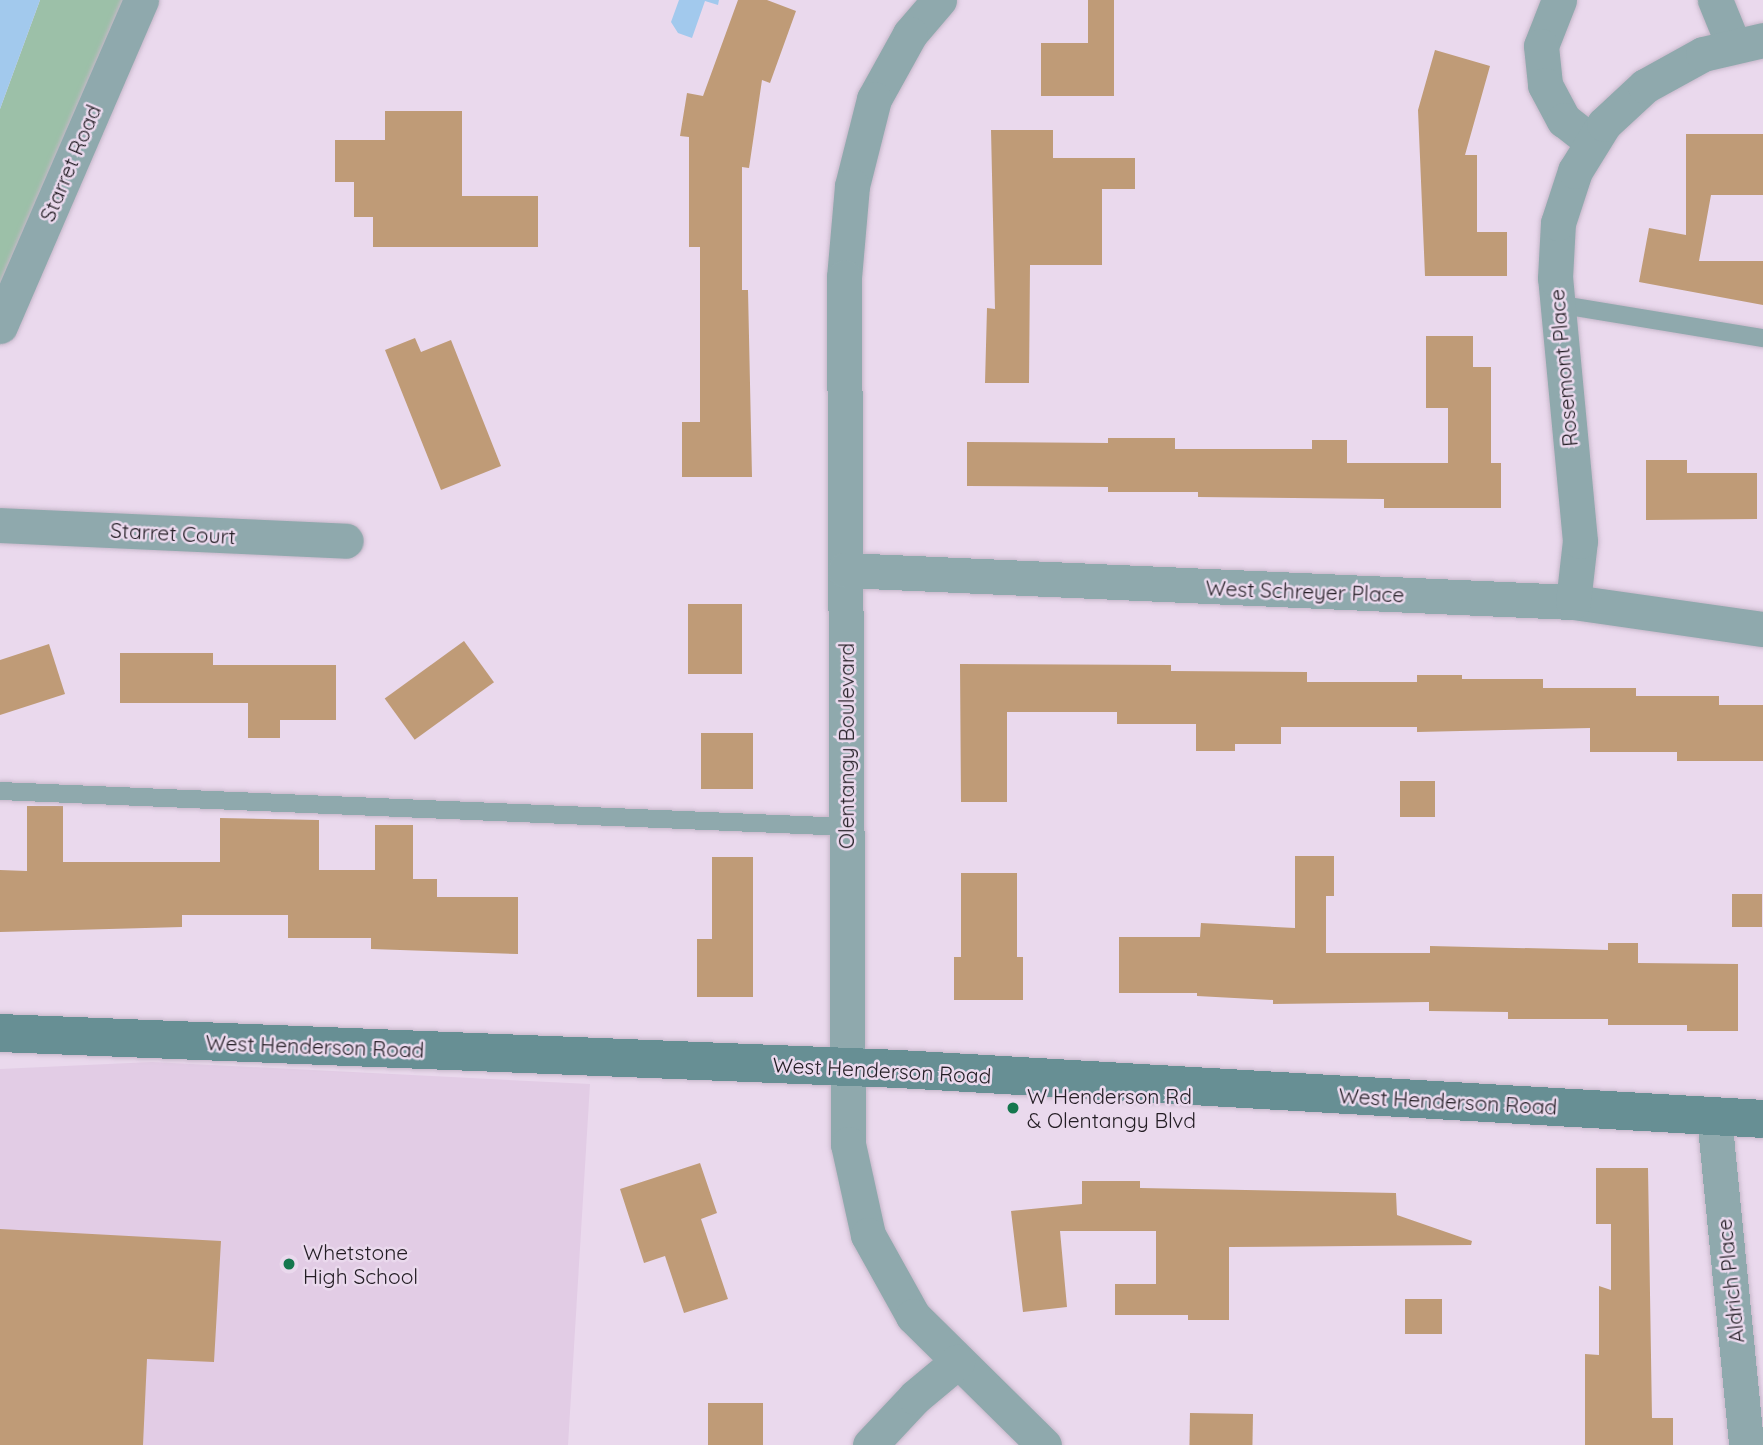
<!DOCTYPE html>
<html>
<head>
<meta charset="utf-8">
<style>
	body { margin:0 }
	#map { position:relative; width:1763px; height:1445px; overflow:hidden; background:#ead9ed; font-family:Quicksand,sans-serif }
	div>[style] { position:absolute }
	[style*='--x'] { left:calc(var(--x)*1px); top:calc(var(--y)*1px); width:calc(var(--w)*1px); rotate:calc(var(--a)*1deg) }
	.built>* { inset:0; background:#e2cce5 }
	.green>* { inset:0; background:#9cc0a8 }
	.water>* { inset:0; background:#a2c9ed }
	.building>* { inset:0; background:#bf9b77; transform-origin:0 0 }
	.roads { filter:drop-shadow(0 0 2px #c6b7c9) drop-shadow(0 0 2px #c6b7c9) }
	.service>* { height:18px; margin:-9px; padding:0 9px; transform-origin:9px; border-radius:9px; background:#8fa9ad }
	.minor>* { height:35px; margin:-17.5px; padding:0 17.5px; transform-origin:17.5px; border-radius:17.5px; background:#8fa9ad }
	.secondary>* { height:38px; margin:-19px; padding:0 19px; transform-origin:19px; border-radius:19px; background:#678f94 }
	.dots>* { width:19px; height:19px; translate:-50% -50%; box-sizing:border-box; border:4px solid #ead9ed; border-radius:50% }
	span { translate:-50% -50%; white-space:nowrap; text-align:center; line-height:1.15; -webkit-text-stroke:5px #ead9ed; paint-order:stroke }
	.street-label { font-size:21px; color:#231d24 }
	.poi-label { font-size:21px; color:#231d24 }
	.left { translate:0 -50%; text-align:left }
</style>
</head>
<body>
<div id="map">
	<div class="built">
		<div style="clip-path:polygon(152px 1062px,590px 1084px,568px 1445px,0 1445px,0 1069px)"></div>
	</div>
	<div class="green">
		<div style="clip-path:polygon(40px 0,140px 0,0 338px,0 109px)"></div>
	</div>
	<div class="water">
		<div style="clip-path:polygon(0 0,40px 0,0 109px)"></div>
		<div style="clip-path:polygon(679px 0,719px 0,718px 5px,705px 1px,692px 38px,678px 33px,671px 22px)"></div>
	</div>
	<div class="building">
		<div style="clip-path:polygon(738px 0,767px 0,796px 11px,770px 83px,762px 80px,749px 168px,742px 167px,742px 290px,748px 290px,752px 477px,682px 477px,682px 422px,700px 422px,700px 247px,689px 247px,689px 137px,680px 136px,687px 93px,703px 96px)"></div>
		<div style="clip-path:polygon(1088px 0,1114px 0,1114px 96px,1041px 96px,1041px 43px,1088px 43px)"></div>
		<div style="clip-path:polygon(1435px 50px,1490px 66px,1465px 155px,1477px 155px,1477px 232px,1507px 232px,1507px 276px,1425px 276px,1418px 110px)"></div>
		<div style="clip-path:polygon(385px 111px,462px 111px,462px 196px,538px 196px,538px 247px,373px 247px,373px 217px,354px 217px,354px 182px,335px 182px,335px 140px,385px 140px)"></div>
		<div style="clip-path:polygon(991px 130px,1053px 130px,1053px 158px,1135px 158px,1135px 189px,1102px 189px,1102px 265px,1030px 265px,1029px 383px,985px 383px,987px 308px,995px 309px)"></div>
		<div style="clip-path:polygon(1686px 134px,1763px 134px,1763px 195px,1711px 195px,1699px 261px,1763px 261px,1763px 305px,1639px 282px,1649px 228px,1686px 235px)"></div>
		<div style="clip-path:polygon(1426px 336px,1473px 336px,1473px 367px,1491px 367px,1491px 463px,1501px 463px,1501px 508px,1384px 508px,1384px 499px,1198px 497px,1198px 492px,1108px 492px,1108px 487px,967px 486px,967px 442px,1108px 443px,1108px 438px,1175px 438px,1175px 449px,1312px 449px,1312px 440px,1347px 440px,1347px 463px,1448px 463px,1448px 408px,1426px 408px)"></div>
		<div style="clip-path:polygon(415px 338px,421px 352px,451px 340px,501px 466px,441px 490px,385px 350px)"></div>
		<div style="clip-path:polygon(1646px 460px,1687px 460px,1687px 473px,1757px 473px,1757px 519px,1646px 520px)"></div>
		<div style="left:688px;top:604px;width:54px;height:70px"></div>
		<div style="left:464px;top:641px;width:51px;height:98px;rotate:54deg"></div>
		<div style="clip-path:polygon(49px 644px,65px 694px,0 715px,0 660px)"></div>
		<div style="clip-path:polygon(120px 653px,213px 653px,213px 665px,336px 665px,336px 720px,280px 720px,280px 738px,248px 738px,248px 703px,120px 703px)"></div>
		<div style="clip-path:polygon(960px 664px,1171px 665px,1171px 671px,1307px 672px,1307px 682px,1417px 682px,1417px 675px,1462px 675px,1462px 679px,1543px 679px,1543px 688px,1636px 688px,1636px 696px,1719px 696px,1719px 705px,1763px 705px,1763px 761px,1677px 761px,1677px 752px,1590px 752px,1590px 728px,1417px 732px,1417px 727px,1281px 727px,1281px 744px,1235px 744px,1235px 751px,1196px 751px,1196px 724px,1117px 724px,1117px 712px,1007px 712px,1007px 802px,961px 802px)"></div>
		<div style="left:701px;top:733px;width:52px;height:56px"></div>
		<div style="left:1400px;top:781px;width:35px;height:36px"></div>
		<div style="clip-path:polygon(27px 806px,63px 806px,63px 862px,220px 862px,220px 818px,319px 820px,319px 870px,375px 870px,375px 825px,413px 825px,413px 879px,437px 879px,437px 897px,518px 897px,518px 954px,371px 949px,371px 938px,288px 938px,288px 915px,182px 915px,182px 927px,0 932px,0 870px,27px 871px)"></div>
		<div style="clip-path:polygon(1295px 856px,1334px 856px,1334px 896px,1326px 896px,1326px 953px,1430px 953px,1430px 946px,1608px 950px,1608px 943px,1638px 943px,1638px 963px,1738px 964px,1738px 1031px,1687px 1031px,1687px 1025px,1608px 1025px,1608px 1019px,1508px 1019px,1508px 1012px,1429px 1011px,1429px 1002px,1273px 1004px,1273px 1000px,1197px 996px,1197px 993px,1119px 993px,1119px 937px,1200px 937px,1201px 923px,1295px 928px)"></div>
		<div style="clip-path:polygon(712px 857px,753px 857px,753px 997px,697px 997px,697px 939px,712px 939px)"></div>
		<div style="clip-path:polygon(961px 873px,1017px 873px,1017px 957px,1023px 957px,1023px 1000px,954px 1000px,954px 957px,961px 957px)"></div>
		<div style="left:1732px;top:894px;width:30px;height:33px"></div>
		<div style="clip-path:polygon(700px 1163px,717px 1213px,701px 1219px,728px 1299px,684px 1313px,665px 1256px,644px 1263px,620px 1189px)"></div>
		<div style="clip-path:polygon(1596px 1168px,1648px 1168px,1652px 1418px,1673px 1418px,1673px 1445px,1585px 1445px,1585px 1354px,1599px 1355px,1599px 1286px,1611px 1290px,1611px 1224px,1596px 1224px)"></div>
		<div style="clip-path:polygon(1082px 1181px,1140px 1181px,1140px 1188px,1396px 1193px,1397px 1215px,1472px 1241px,1471px 1245px,1229px 1247px,1229px 1320px,1188px 1320px,1188px 1315px,1115px 1315px,1115px 1284px,1156px 1284px,1156px 1231px,1060px 1231px,1067px 1307px,1023px 1312px,1011px 1211px,1082px 1204px)"></div>
		<div style="clip-path:polygon(0 1229px,221px 1241px,214px 1362px,147px 1359px,143px 1445px,0 1445px)"></div>
		<div style="left:1405px;top:1299px;width:37px;height:35px"></div>
		<div style="left:708px;top:1403px;width:55px;height:42px"></div>
		<div style="left:1190px;top:1413px;width:63px;height:32px;rotate:1deg"></div>
	</div>
	<div class="roads">
		<div class="service">
			<div style="--x:1557;--y:304;--w:209;--a:9.4"></div>
			<div style="--x:0;--y:791;--w:848;--a:2.43"></div>
		</div>
		<div class="minor">
			<div style="--x:939;--y:0;--w:45;--a:130.5"></div>
			<div style="--x:910;--y:34;--w:74;--a:119"></div>
			<div style="--x:874;--y:99;--w:90;--a:104.2"></div>
			<div style="--x:852;--y:186;--w:91;--a:95"></div>
			<div style="--x:844;--y:277;--w:867;--a:89.74"></div>
			<div style="--x:848;--y:1144;--w:93;--a:77.6"></div>
			<div style="--x:868;--y:1235;--w:93;--a:60.9"></div>
			<div style="--x:913;--y:1316;--w:184;--a:44.6"></div>
			<div style="--x:1559;--y:0;--w:49;--a:111.4"></div>
			<div style="--x:1541;--y:46;--w:39;--a:84"></div>
			<div style="--x:1545;--y:85;--w:40;--a:62"></div>
			<div style="--x:1564;--y:120;--w:34;--a:38"></div>
			<div style="--x:1715;--y:0;--w:48;--a:67.8"></div>
			<div style="--x:0;--y:326;--w:355;--a:-66.6"></div>
			<div style="--x:0;--y:525;--w:346;--a:2.6"></div>
			<div style="--x:845;--y:570;--w:729;--a:2.52"></div>
			<div style="--x:1573;--y:602;--w:192;--a:8.1"></div>
			<div style="--x:1573;--y:602;--w:61;--a:-83.5"></div>
			<div style="--x:1580;--y:541;--w:264;--a:-95.4"></div>
			<div style="--x:1555;--y:278;--w:55;--a:-86.9"></div>
			<div style="--x:1558;--y:223;--w:55;--a:-71.9"></div>
			<div style="--x:1575;--y:171;--w:55;--a:-58.3"></div>
			<div style="--x:1604;--y:124;--w:56;--a:-42.8"></div>
			<div style="--x:1645;--y:86;--w:66;--a:-28.9"></div>
			<div style="--x:1703;--y:54;--w:62;--a:-13.1"></div>
			<div style="--x:1714;--y:1116;--w:331;--a:84.4"></div>
			<div style="--x:870;--y:1445;--w:66;--a:-46.8"></div>
			<div style="--x:915;--y:1397;--w:55;--a:-39.8"></div>
		</div>
		<div class="secondary">
			<div style="--x:0;--y:1033;--w:900;--a:2.29"></div>
			<div style="--x:899;--y:1069;--w:865;--a:3.31"></div>
		</div>
	</div>
	<div class="dots">
		<div style="left:1013px;top:1108px;background:#15774e"></div>
		<div style="left:289px;top:1264px;background:#15774e"></div>
	</div>
	<div class="street-label">
		<span style="left:70px;top:163px;rotate:-67deg">Starret Road</span>
		<span style="left:1563px;top:368px;rotate:-95deg">Rosemont Place</span>
		<span style="left:173px;top:533px;rotate:3deg">Starret Court</span>
		<span style="left:1305px;top:591px;rotate:2deg">West Schreyer Place</span>
		<span style="left:846px;top:746px;rotate:-90deg">Olentangy Boulevard</span>
		<span style="left:315px;top:1046px;rotate:2deg">West Henderson Road</span>
		<span style="left:882px;top:1070px;rotate:3deg">West Henderson Road</span>
		<span style="left:1448px;top:1101px;rotate:3deg">West Henderson Road</span>
		<span style="left:1730px;top:1281px;rotate:-96deg">Aldrich Place</span>
	</div>
	<div class="poi-label">
		<span class="left" style="left:1027px;top:1108px">W Henderson Rd<br>&amp; Olentangy Blvd</span>
		<span class="left" style="left:303px;top:1264px">Whetstone<br>High School</span>
	</div>
</div>
</body>
</html>
